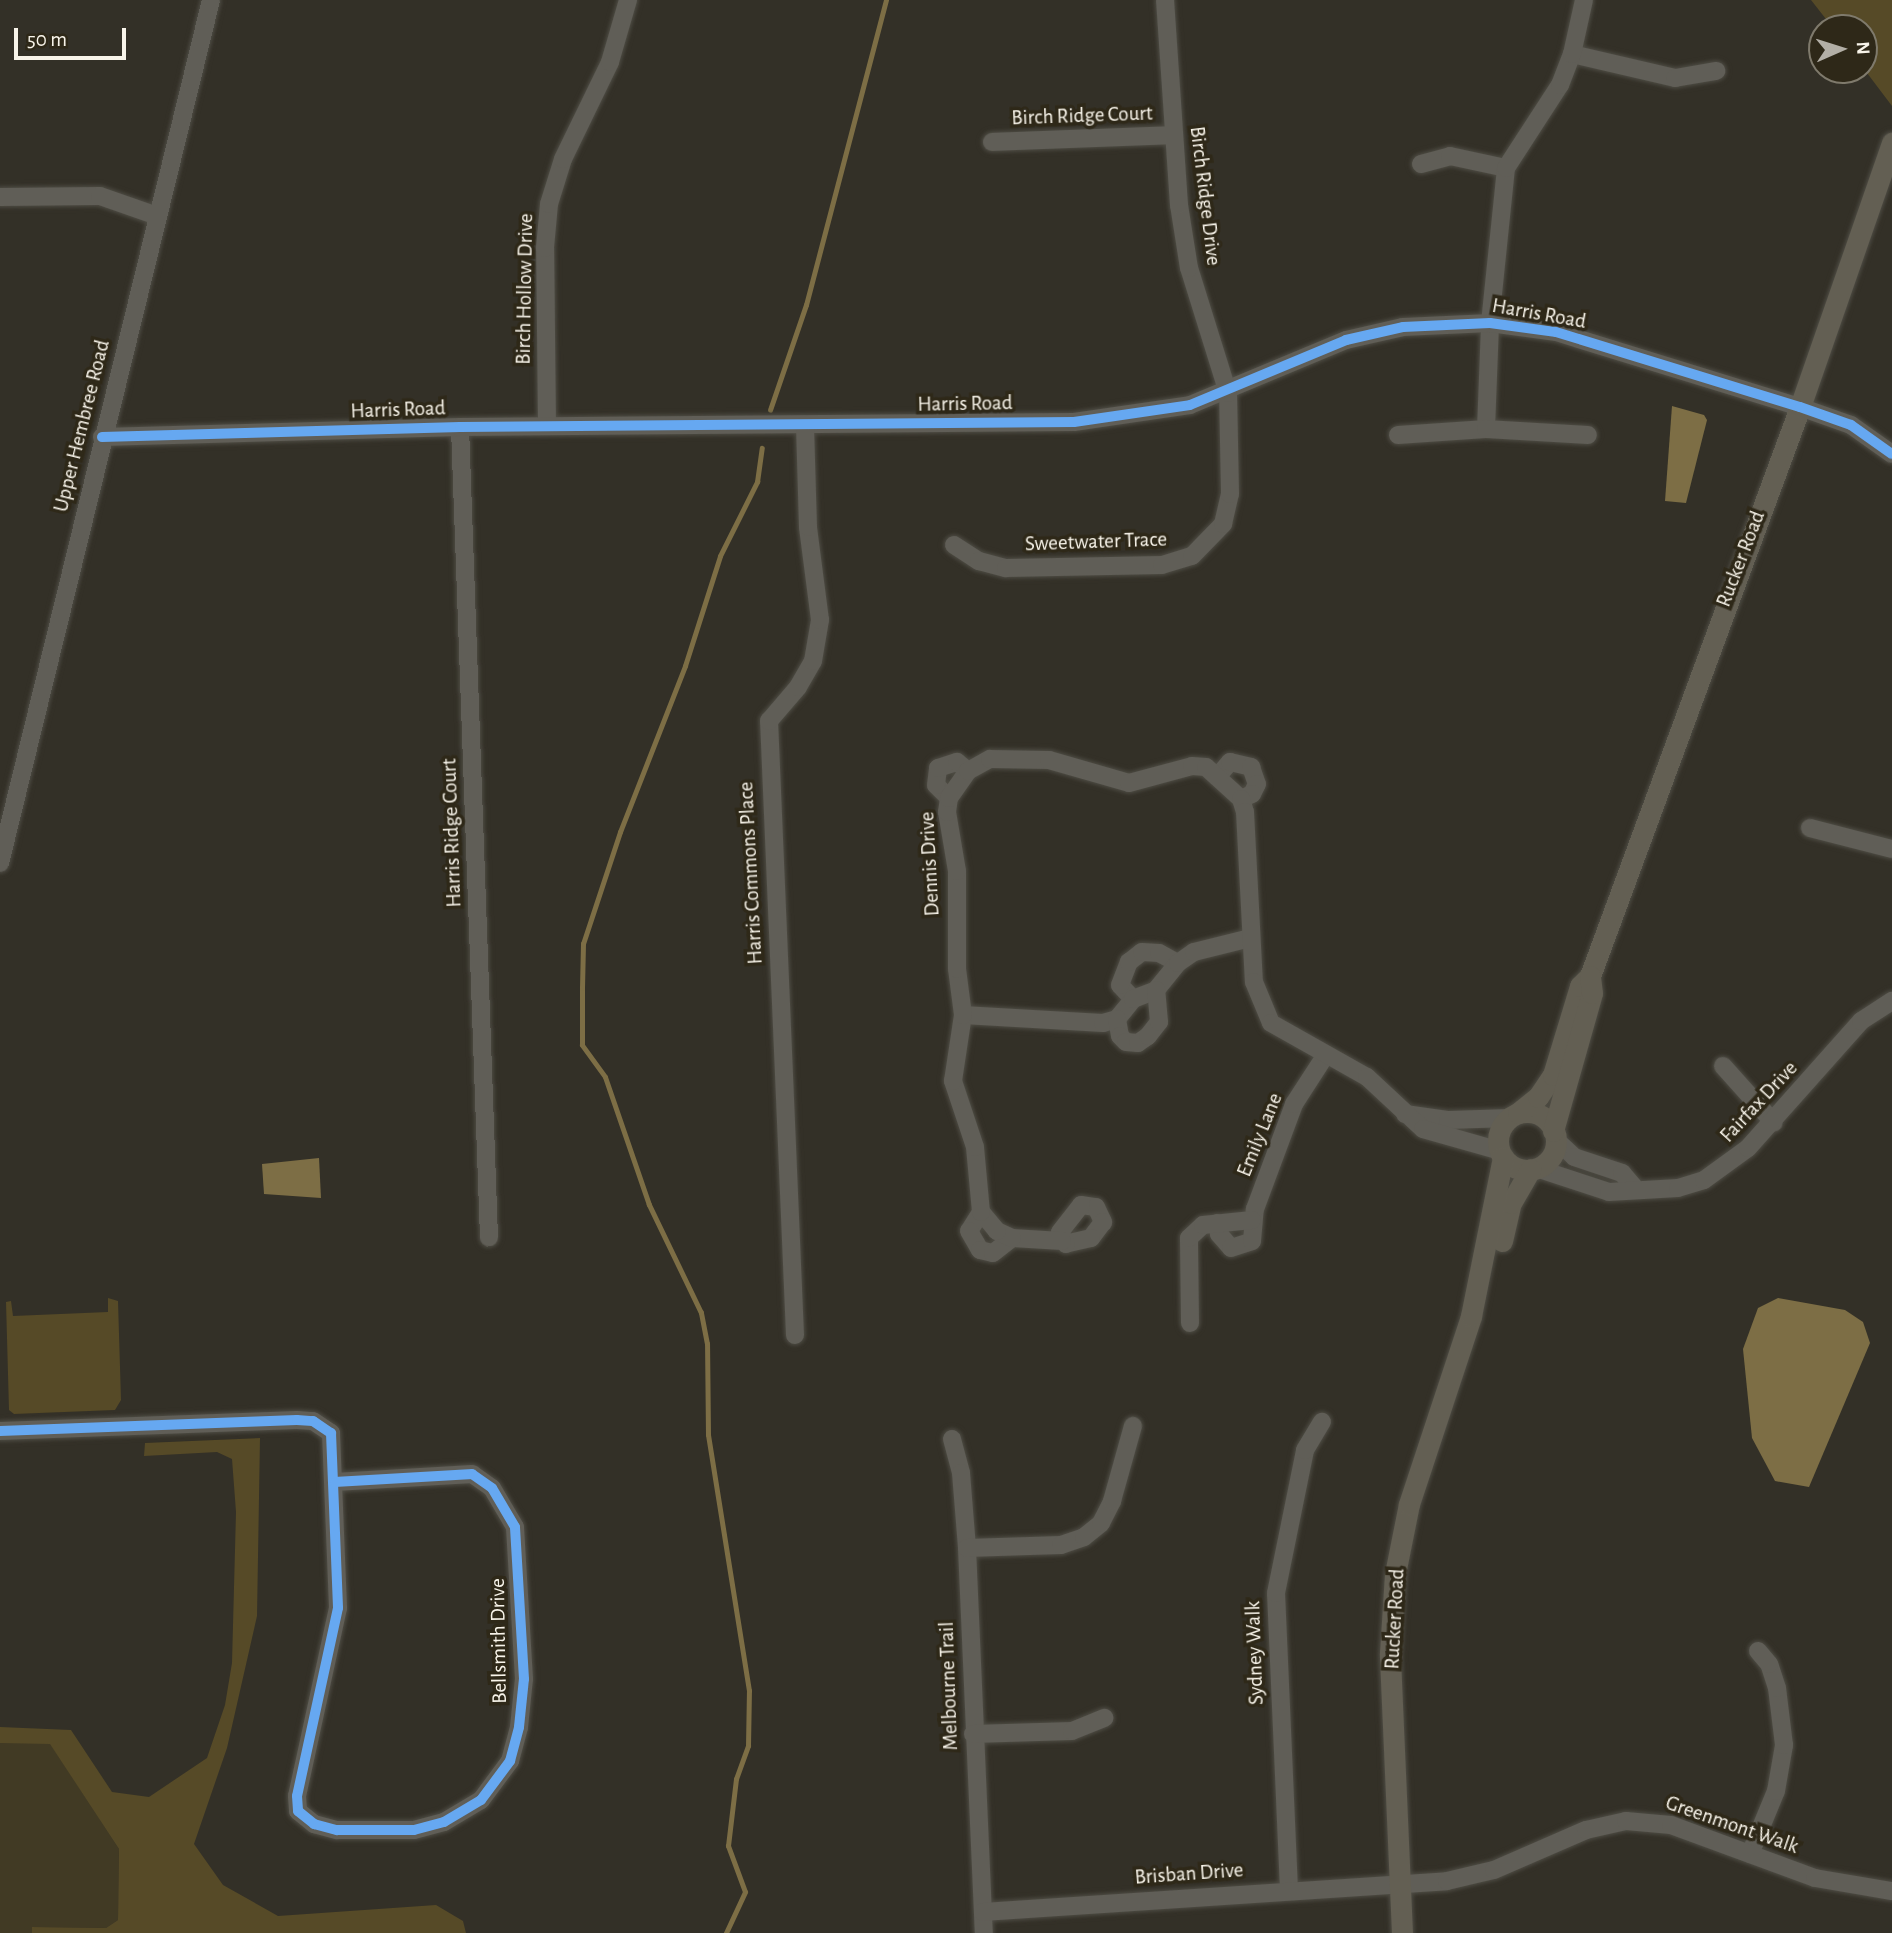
<!DOCTYPE html>
<html>
<head>
<meta charset="utf-8">
<style>
	body { margin:0 }
	#map { position:relative; width:1892px; height:1933px; overflow:hidden; background:#333027; font-family:"Alegreya Sans",sans-serif }
	div>[style] { position:absolute }
	[style*='--x'] { left:calc(var(--x)*1px); top:calc(var(--y)*1px); width:calc(var(--w)*1px); rotate:calc(var(--a)*1deg) }
	.built>* { inset:0; background:#413a24 }
	.green>* { inset:0; background:#564a27 }
	.water>* { inset:0; background:#7d6e45 }
	.stream>* { height:4.5px; margin:-2.25px; padding:0 2.25px; transform-origin:2.25px; border-radius:2.25px; background:#7d6e45 }
	.roads { filter:drop-shadow(0 0 2px #4e4c44) drop-shadow(0 0 2px #4e4c44) }
	.minor>* { height:18px; margin:-9px; padding:0 9px; transform-origin:9px; border-radius:9px; background:#605e57 }
	.major>* { height:21px; margin:-10.5px; padding:0 10.5px; transform-origin:10.5px; border-radius:10.5px; background:#635f53 }
	.major>.ring { margin:-10.5px; padding:0; box-sizing:content-box; background:none; border:21px solid #635f53; border-radius:50% }
	.cycleway>* { height:10px; margin:-5px; padding:0 5px; transform-origin:5px; border-radius:5px; background:#66a8f1 }
	span { translate:-50% -50%; white-space:nowrap; text-align:center; line-height:1.15; -webkit-text-stroke:7px #2e2818; paint-order:stroke }
	.street-label { font-size:21px; color:#f8f4ea }
	.north { position:absolute; left:1808px; top:14px; width:70px; height:70px; box-sizing:border-box; background:#2e2818; border:2px solid #7f7a6c; border-radius:50%; rotate:87deg; font-size:19px; font-weight:700; line-height:28px; text-align:center; color:#f8f4ea }
	.north::after { content:''; display:block; margin:auto; width:24px; height:32px; background:#b3afa6; clip-path:polygon(50% 0,100% 100%,50% 72%,0 100%) }
	.scale { position:absolute; left:14px; top:28px; width:112px; height:32px; box-sizing:border-box; border:4px solid #f8f4ea; border-top:0; padding-left:9px; font-size:21px; line-height:24px; white-space:nowrap; color:#f8f4ea; -webkit-text-stroke:5px #2e2818; paint-order:stroke }
</style>
</head>
<body>
<div id="map">
	<div class="built">
		<div style="clip-path:polygon(0 1743px,50px 1743px,119px 1849px,118px 1920px,106px 1928px,32px 1927px,32px 1933px,0 1933px)"></div>
	</div>
	<div class="green">
		<div style="clip-path:polygon(1811px 0,1892px 0,1892px 106px,1864px 69px,1864px 28px,1833px 28px)"></div>
		<div style="clip-path:polygon(108px 1298px,118px 1301px,121px 1400px,115px 1410px,14px 1414px,9px 1410px,6px 1302px,11px 1301px,13px 1316px,108px 1312px)"></div>
		<div style="clip-path:polygon(260px 1438px,257px 1616px,227px 1748px,194px 1844px,223px 1885px,278px 1916px,436px 1905px,463px 1921px,466px 1933px,32px 1933px,32px 1927px,106px 1928px,118px 1920px,119px 1849px,50px 1744px,0 1743px,0 1727px,71px 1730px,112px 1792px,149px 1797px,207px 1758px,225px 1705px,232px 1663px,236px 1512px,232px 1459px,217px 1452px,144px 1456px,145px 1443px)"></div>
	</div>
	<div class="water">
		<div style="clip-path:polygon(1672px 406px,1704px 415px,1707px 420px,1686px 503px,1665px 501px)"></div>
		<div style="clip-path:polygon(319px 1158px,321px 1198px,264px 1194px,262px 1164px)"></div>
		<div style="clip-path:polygon(1778px 1298px,1845px 1310px,1863px 1322px,1870px 1343px,1809px 1487px,1775px 1481px,1752px 1438px,1743px 1349px,1758px 1308px)"></div>
	</div>
	<div class="stream">
		<div style="--x:770;--y:410;--w:111;--a:-71.1"></div>
		<div style="--x:806;--y:305;--w:315;--a:-75.3"></div>
		<div style="--x:726;--y:1933;--w:45;--a:-65.1"></div>
		<div style="--x:745;--y:1892;--w:49;--a:-110.3"></div>
		<div style="--x:728;--y:1846;--w:67;--a:-83.2"></div>
		<div style="--x:736;--y:1779;--w:35;--a:-70"></div>
		<div style="--x:748;--y:1746;--w:55;--a:-89"></div>
		<div style="--x:749;--y:1691;--w:259;--a:-99.1"></div>
		<div style="--x:708;--y:1435;--w:91;--a:-90.6"></div>
		<div style="--x:707;--y:1344;--w:32;--a:-101"></div>
		<div style="--x:701;--y:1313;--w:120;--a:-115.7"></div>
		<div style="--x:649;--y:1205;--w:135;--a:-109"></div>
		<div style="--x:605;--y:1077;--w:39;--a:-126"></div>
		<div style="--x:582;--y:1045;--w:57;--a:-90"></div>
		<div style="--x:582;--y:988;--w:44;--a:-88.7"></div>
		<div style="--x:583;--y:944;--w:118;--a:-71.7"></div>
		<div style="--x:620;--y:832;--w:178;--a:-68.6"></div>
		<div style="--x:685;--y:666;--w:115;--a:-72.3"></div>
		<div style="--x:720;--y:556;--w:83;--a:-63.4"></div>
		<div style="--x:757;--y:482;--w:34;--a:-82"></div>
	</div>
	<div class="roads">
		<div class="minor">
			<div style="--x:1572;--y:54;--w:106;--a:13.1"></div>
			<div style="--x:1675;--y:78;--w:42;--a:-9.7"></div>
			<div style="--x:992;--y:142;--w:182;--a:-2.2"></div>
			<div style="--x:1421;--y:164;--w:30;--a:-15"></div>
			<div style="--x:1450;--y:156;--w:57;--a:12.1"></div>
			<div style="--x:0;--y:197;--w:100;--a:-0.6"></div>
			<div style="--x:100;--y:196;--w:60;--a:19.3"></div>
			<div style="--x:547;--y:426;--w:178;--a:-90.6"></div>
			<div style="--x:545;--y:248;--w:44;--a:-84.8"></div>
			<div style="--x:549;--y:204;--w:47;--a:-72.7"></div>
			<div style="--x:563;--y:159;--w:108;--a:-64.1"></div>
			<div style="--x:610;--y:62;--w:65;--a:-73.8"></div>
			<div style="--x:460;--y:427;--w:811;--a:87.95"></div>
			<div style="--x:1486;--y:429;--w:106;--a:-87.8"></div>
			<div style="--x:1490;--y:323;--w:156;--a:-84.1"></div>
			<div style="--x:1506;--y:168;--w:99;--a:-57"></div>
			<div style="--x:1560;--y:85;--w:33;--a:-69"></div>
			<div style="--x:1572;--y:54;--w:55;--a:-77.5"></div>
			<div style="--x:1398;--y:435;--w:88;--a:-3.9"></div>
			<div style="--x:1486;--y:429;--w:102;--a:3.4"></div>
			<div style="--x:102;--y:437;--w:358;--a:-1.6"></div>
			<div style="--x:460;--y:427;--w:614;--a:-0.47"></div>
			<div style="--x:1074;--y:422;--w:117;--a:-8.3"></div>
			<div style="--x:1190;--y:405;--w:169;--a:-22.6"></div>
			<div style="--x:1346;--y:340;--w:58;--a:-12.8"></div>
			<div style="--x:1403;--y:327;--w:87;--a:-2.6"></div>
			<div style="--x:1490;--y:323;--w:67;--a:7.8"></div>
			<div style="--x:1556;--y:332;--w:255;--a:17.1"></div>
			<div style="--x:1800;--y:407;--w:54;--a:19.4"></div>
			<div style="--x:1851;--y:425;--w:50;--a:35.3"></div>
			<div style="--x:954;--y:545;--w:30;--a:33"></div>
			<div style="--x:979;--y:561;--w:28;--a:15"></div>
			<div style="--x:1006;--y:568;--w:156;--a:-1.1"></div>
			<div style="--x:1162;--y:565;--w:31;--a:-17"></div>
			<div style="--x:1192;--y:556;--w:45;--a:-45.9"></div>
			<div style="--x:1223;--y:524;--w:31;--a:-77"></div>
			<div style="--x:1230;--y:494;--w:101;--a:-91.1"></div>
			<div style="--x:1228;--y:393;--w:131;--a:-107.3"></div>
			<div style="--x:1189;--y:268;--w:64;--a:-99"></div>
			<div style="--x:1179;--y:205;--w:205;--a:-93.9"></div>
			<div style="--x:1217;--y:777;--w:20;--a:-49"></div>
			<div style="--x:1230;--y:762;--w:22;--a:13"></div>
			<div style="--x:1251;--y:767;--w:18;--a:71"></div>
			<div style="--x:1257;--y:784;--w:11;--a:117"></div>
			<div style="--x:1252;--y:794;--w:12;--a:156"></div>
			<div style="--x:949;--y:798;--w:18;--a:-135"></div>
			<div style="--x:936;--y:785;--w:17;--a:-83"></div>
			<div style="--x:938;--y:768;--w:20;--a:-18"></div>
			<div style="--x:957;--y:762;--w:14;--a:39"></div>
			<div style="--x:1810;--y:828;--w:85;--a:14.4"></div>
			<div style="--x:0;--y:863;--w:888;--a:-76.26"></div>
			<div style="--x:1133;--y:999;--w:19;--a:-133"></div>
			<div style="--x:1120;--y:985;--w:25;--a:-69"></div>
			<div style="--x:1129;--y:962;--w:16;--a:-38"></div>
			<div style="--x:1142;--y:952;--w:17;--a:3"></div>
			<div style="--x:1159;--y:953;--w:21;--a:28"></div>
			<div style="--x:963;--y:1015;--w:140;--a:3.3"></div>
			<div style="--x:1103;--y:1023;--w:15;--a:-16"></div>
			<div style="--x:1117;--y:1019;--w:26;--a:-51"></div>
			<div style="--x:1133;--y:999;--w:25;--a:-21"></div>
			<div style="--x:1156;--y:990;--w:35;--a:-51"></div>
			<div style="--x:1178;--y:963;--w:19;--a:-35"></div>
			<div style="--x:1194;--y:952;--w:58;--a:-14"></div>
			<div style="--x:1117;--y:1019;--w:17;--a:80"></div>
			<div style="--x:1120;--y:1036;--w:8;--a:45"></div>
			<div style="--x:1126;--y:1042;--w:12;--a:5"></div>
			<div style="--x:1138;--y:1043;--w:12;--a:-35"></div>
			<div style="--x:1148;--y:1036;--w:18;--a:-52"></div>
			<div style="--x:1159;--y:1022;--w:32;--a:-95"></div>
			<div style="--x:1723;--y:1066;--w:76;--a:48.2"></div>
			<div style="--x:1405;--y:1114;--w:43;--a:7.9"></div>
			<div style="--x:1448;--y:1120;--w:62;--a:-1.8"></div>
			<div style="--x:1555;--y:1139;--w:26;--a:43"></div>
			<div style="--x:1574;--y:1157;--w:51;--a:18.4"></div>
			<div style="--x:1622;--y:1173;--w:20;--a:49"></div>
			<div style="--x:1536;--y:1168;--w:77;--a:18.2"></div>
			<div style="--x:1609;--y:1192;--w:69;--a:-3.3"></div>
			<div style="--x:1678;--y:1188;--w:27;--a:-17"></div>
			<div style="--x:1704;--y:1180;--w:54;--a:-36"></div>
			<div style="--x:1748;--y:1148;--w:170;--a:-48.3"></div>
			<div style="--x:1861;--y:1021;--w:37;--a:-33"></div>
			<div style="--x:1081;--y:1205;--w:15;--a:8"></div>
			<div style="--x:1096;--y:1207;--w:17;--a:65"></div>
			<div style="--x:1103;--y:1222;--w:20;--a:127"></div>
			<div style="--x:1091;--y:1238;--w:26;--a:167"></div>
			<div style="--x:1066;--y:1244;--w:13;--a:-117"></div>
			<div style="--x:1060;--y:1232;--w:34;--a:-52"></div>
			<div style="--x:981;--y:1212;--w:22;--a:122"></div>
			<div style="--x:969;--y:1231;--w:22;--a:60"></div>
			<div style="--x:980;--y:1250;--w:13;--a:13"></div>
			<div style="--x:993;--y:1253;--w:24;--a:-38"></div>
			<div style="--x:1217;--y:1223;--w:11;--a:80"></div>
			<div style="--x:1219;--y:1234;--w:18;--a:49"></div>
			<div style="--x:1231;--y:1248;--w:22;--a:-18"></div>
			<div style="--x:1252;--y:1241;--w:32;--a:-85"></div>
			<div style="--x:1255;--y:1209;--w:112;--a:-69.6"></div>
			<div style="--x:1294;--y:1104;--w:57;--a:-57.1"></div>
			<div style="--x:1062;--y:1241;--w:50;--a:-176.6"></div>
			<div style="--x:1012;--y:1238;--w:17;--a:-155"></div>
			<div style="--x:997;--y:1231;--w:25;--a:-130"></div>
			<div style="--x:981;--y:1212;--w:65;--a:-95.3"></div>
			<div style="--x:975;--y:1147;--w:70;--a:-108.4"></div>
			<div style="--x:953;--y:1081;--w:67;--a:-81.4"></div>
			<div style="--x:963;--y:1015;--w:46;--a:-97.4"></div>
			<div style="--x:957;--y:969;--w:98;--a:-90"></div>
			<div style="--x:957;--y:871;--w:60;--a:-99.6"></div>
			<div style="--x:947;--y:812;--w:14;--a:-82"></div>
			<div style="--x:949;--y:798;--w:33;--a:-55"></div>
			<div style="--x:968;--y:771;--w:25;--a:-29"></div>
			<div style="--x:990;--y:759;--w:59;--a:1"></div>
			<div style="--x:1049;--y:760;--w:83;--a:16"></div>
			<div style="--x:1129;--y:783;--w:65;--a:-15.1"></div>
			<div style="--x:1192;--y:766;--w:14;--a:4"></div>
			<div style="--x:1206;--y:767;--w:47;--a:42.4"></div>
			<div style="--x:1241;--y:799;--w:14;--a:73"></div>
			<div style="--x:1245;--y:812;--w:170;--a:87"></div>
			<div style="--x:1254;--y:982;--w:44;--a:67.5"></div>
			<div style="--x:1271;--y:1023;--w:110;--a:29.4"></div>
			<div style="--x:1367;--y:1077;--w:76;--a:42.9"></div>
			<div style="--x:1423;--y:1129;--w:80;--a:15.9"></div>
			<div style="--x:1190;--y:1323;--w:85;--a:-90.7"></div>
			<div style="--x:1189;--y:1238;--w:19;--a:-43"></div>
			<div style="--x:1203;--y:1225;--w:49;--a:-5.8"></div>
			<div style="--x:795;--y:1335;--w:615;--a:-92.42"></div>
			<div style="--x:769;--y:721;--w:45;--a:-49.5"></div>
			<div style="--x:798;--y:687;--w:30;--a:-60"></div>
			<div style="--x:813;--y:661;--w:42;--a:-80.3"></div>
			<div style="--x:820;--y:620;--w:94;--a:-97.4"></div>
			<div style="--x:808;--y:527;--w:102;--a:-91.7"></div>
			<div style="--x:0;--y:1431;--w:297;--a:-2.1"></div>
			<div style="--x:297;--y:1420;--w:16;--a:4"></div>
			<div style="--x:313;--y:1421;--w:22;--a:34"></div>
			<div style="--x:331;--y:1433;--w:175;--a:87.7"></div>
			<div style="--x:338;--y:1608;--w:192;--a:102.3"></div>
			<div style="--x:297;--y:1796;--w:15;--a:86"></div>
			<div style="--x:298;--y:1811;--w:21;--a:39"></div>
			<div style="--x:314;--y:1824;--w:24;--a:15"></div>
			<div style="--x:337;--y:1830;--w:77;--a:0"></div>
			<div style="--x:414;--y:1830;--w:31;--a:-15"></div>
			<div style="--x:444;--y:1822;--w:43;--a:-30.7"></div>
			<div style="--x:481;--y:1800;--w:49;--a:-53.4"></div>
			<div style="--x:510;--y:1761;--w:35;--a:-75"></div>
			<div style="--x:519;--y:1727;--w:48;--a:-84.1"></div>
			<div style="--x:524;--y:1679;--w:152;--a:-93.4"></div>
			<div style="--x:515;--y:1527;--w:45;--a:-120.5"></div>
			<div style="--x:492;--y:1488;--w:24;--a:-145"></div>
			<div style="--x:472;--y:1474;--w:137;--a:176.7"></div>
			<div style="--x:952;--y:1439;--w:35;--a:75"></div>
			<div style="--x:961;--y:1473;--w:75;--a:85.4"></div>
			<div style="--x:967;--y:1548;--w:385;--a:87.5"></div>
			<div style="--x:967;--y:1548;--w:94;--a:-1.8"></div>
			<div style="--x:1061;--y:1545;--w:24;--a:-19"></div>
			<div style="--x:1084;--y:1537;--w:22;--a:-39"></div>
			<div style="--x:1101;--y:1523;--w:25;--a:-63"></div>
			<div style="--x:1112;--y:1501;--w:78;--a:-74.4"></div>
			<div style="--x:973;--y:1734;--w:99;--a:-1.7"></div>
			<div style="--x:1072;--y:1731;--w:35;--a:-22"></div>
			<div style="--x:1750;--y:1854;--w:68;--a:-67.6"></div>
			<div style="--x:1776;--y:1791;--w:47;--a:-80.1"></div>
			<div style="--x:1784;--y:1745;--w:57;--a:-97"></div>
			<div style="--x:1777;--y:1688;--w:25;--a:-108"></div>
			<div style="--x:1769;--y:1664;--w:17;--a:-130"></div>
			<div style="--x:1289;--y:1890;--w:297;--a:-92.5"></div>
			<div style="--x:1276;--y:1593;--w:146;--a:-78.5"></div>
			<div style="--x:1305;--y:1450;--w:33;--a:-59"></div>
			<div style="--x:983;--y:1912;--w:465;--a:-3.8"></div>
			<div style="--x:1447;--y:1881;--w:48;--a:-13.2"></div>
			<div style="--x:1494;--y:1870;--w:100;--a:-23.5"></div>
			<div style="--x:1586;--y:1830;--w:41;--a:-12.7"></div>
			<div style="--x:1626;--y:1821;--w:45;--a:5.1"></div>
			<div style="--x:1671;--y:1825;--w:153;--a:20.2"></div>
			<div style="--x:1815;--y:1878;--w:78;--a:9.6"></div>
		</div>
		<div class="major">
			<div class="ring" style="left:1498px;top:1112px;width:37px;height:37px"></div>
			<div style="--x:1518;--y:1113;--w:26;--a:-39"></div>
			<div style="--x:1538;--y:1097;--w:27;--a:-56"></div>
			<div style="--x:1553;--y:1075;--w:93;--a:-73.1"></div>
			<div style="--x:1580;--y:986;--w:14;--a:-45"></div>
			<div style="--x:1590;--y:976;--w:607;--a:-69.74"></div>
			<div style="--x:1800;--y:407;--w:280;--a:-70.8"></div>
			<div style="--x:1553;--y:1131;--w:143;--a:-74.2"></div>
			<div style="--x:1592;--y:993;--w:17;--a:-97"></div>
			<div style="--x:1502;--y:1241;--w:39;--a:-77"></div>
			<div style="--x:1511;--y:1203;--w:39;--a:-60"></div>
			<div style="--x:1402;--y:1933;--w:280;--a:-92.5"></div>
			<div style="--x:1390;--y:1653;--w:79;--a:-86.4"></div>
			<div style="--x:1395;--y:1574;--w:71;--a:-78.7"></div>
			<div style="--x:1409;--y:1504;--w:198;--a:-71.7"></div>
			<div style="--x:1471;--y:1316;--w:162;--a:-78.6"></div>
		</div>
	</div>
	<div class="cycleway">
		<div style="--x:102;--y:437;--w:358;--a:-1.6"></div>
		<div style="--x:460;--y:427;--w:614;--a:-0.47"></div>
		<div style="--x:1074;--y:422;--w:117;--a:-8.3"></div>
		<div style="--x:1190;--y:405;--w:169;--a:-22.6"></div>
		<div style="--x:1346;--y:340;--w:58;--a:-12.8"></div>
		<div style="--x:1403;--y:327;--w:87;--a:-2.6"></div>
		<div style="--x:1490;--y:323;--w:67;--a:7.8"></div>
		<div style="--x:1556;--y:332;--w:255;--a:17.1"></div>
		<div style="--x:1800;--y:407;--w:54;--a:19.4"></div>
		<div style="--x:1851;--y:425;--w:50;--a:35.3"></div>
		<div style="--x:0;--y:1431;--w:297;--a:-2.1"></div>
		<div style="--x:297;--y:1420;--w:16;--a:4"></div>
		<div style="--x:313;--y:1421;--w:22;--a:34"></div>
		<div style="--x:331;--y:1433;--w:175;--a:87.7"></div>
		<div style="--x:338;--y:1608;--w:192;--a:102.3"></div>
		<div style="--x:297;--y:1796;--w:15;--a:86"></div>
		<div style="--x:298;--y:1811;--w:21;--a:39"></div>
		<div style="--x:314;--y:1824;--w:24;--a:15"></div>
		<div style="--x:337;--y:1830;--w:77;--a:0"></div>
		<div style="--x:414;--y:1830;--w:31;--a:-15"></div>
		<div style="--x:444;--y:1822;--w:43;--a:-30.7"></div>
		<div style="--x:481;--y:1800;--w:49;--a:-53.4"></div>
		<div style="--x:510;--y:1761;--w:35;--a:-75"></div>
		<div style="--x:519;--y:1727;--w:48;--a:-84.1"></div>
		<div style="--x:524;--y:1679;--w:152;--a:-93.4"></div>
		<div style="--x:515;--y:1527;--w:45;--a:-120.5"></div>
		<div style="--x:492;--y:1488;--w:24;--a:-145"></div>
		<div style="--x:472;--y:1474;--w:137;--a:176.7"></div>
	</div>
	<div class="street-label">
		<span style="left:1082px;top:116px;rotate:-2deg">Birch Ridge Court</span>
		<span style="left:1205px;top:196px;rotate:83deg">Birch Ridge Drive</span>
		<span style="left:525px;top:289px;rotate:-89deg">Birch Hollow Drive</span>
		<span style="left:1539px;top:314px;rotate:10deg">Harris Road</span>
		<span style="left:965px;top:404px;rotate:-1deg">Harris Road</span>
		<span style="left:398px;top:410px;rotate:-2deg">Harris Road</span>
		<span style="left:82px;top:426px;rotate:-76deg">Upper Hembree Road</span>
		<span style="left:1096px;top:542px;rotate:-2deg">Sweetwater Trace</span>
		<span style="left:1741px;top:559px;rotate:-69deg">Rucker Road</span>
		<span style="left:452px;top:833px;rotate:-92deg">Harris Ridge Court</span>
		<span style="left:930px;top:864px;rotate:-93deg">Dennis Drive</span>
		<span style="left:751px;top:873px;rotate:-93deg">Harris Commons Place</span>
		<span style="left:1759px;top:1102px;rotate:-47deg">Fairfax Drive</span>
		<span style="left:1260px;top:1135px;rotate:-68deg">Emily Lane</span>
		<span style="left:1395px;top:1619px;rotate:-87deg">Rucker Road</span>
		<span style="left:499px;top:1641px;rotate:-91deg">Bellsmith Drive</span>
		<span style="left:1255px;top:1653px;rotate:-92deg">Sydney Walk</span>
		<span style="left:949px;top:1686px;rotate:-92deg">Melbourne Trail</span>
		<span style="left:1732px;top:1825px;rotate:19deg">Greenmont Walk</span>
		<span style="left:1189px;top:1874px;rotate:-4deg">Brisban Drive</span>
	</div>
	<div class="north">N</div>
	<div class="scale">50 m</div>
</div>
</body>
</html>
